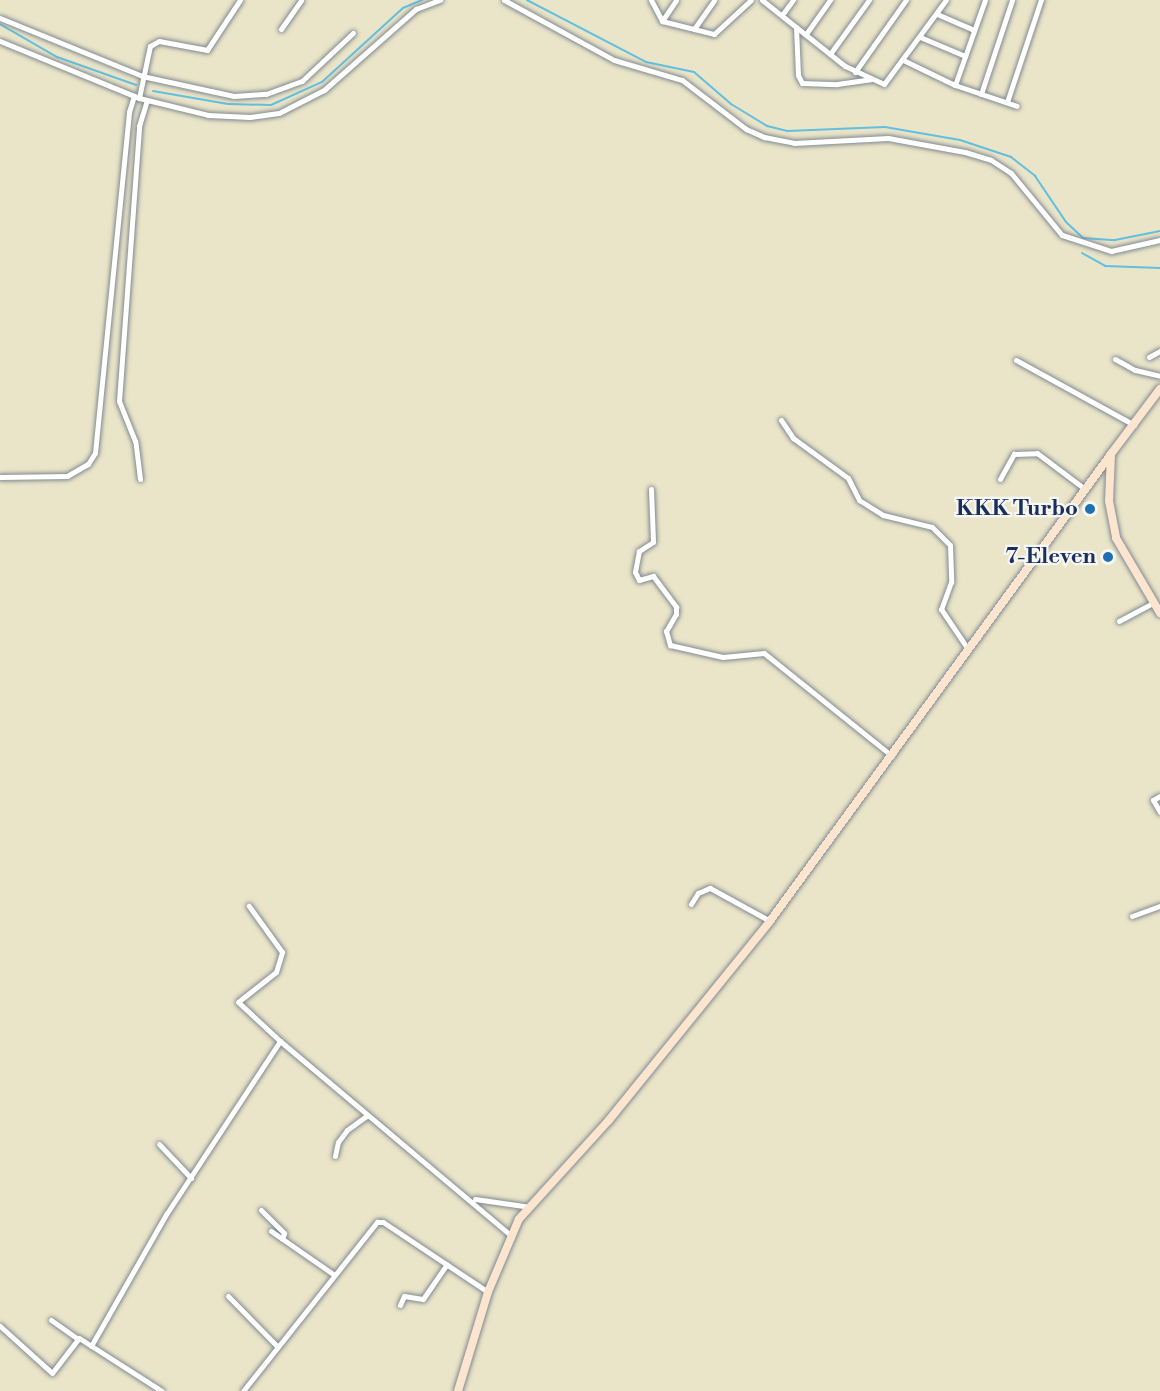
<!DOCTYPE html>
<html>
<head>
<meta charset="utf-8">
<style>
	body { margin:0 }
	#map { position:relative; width:1160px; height:1391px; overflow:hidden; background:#eae5c8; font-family:"Libre Bodoni",serif }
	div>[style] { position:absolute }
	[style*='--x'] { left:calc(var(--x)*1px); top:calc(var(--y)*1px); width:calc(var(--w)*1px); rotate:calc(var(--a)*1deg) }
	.stream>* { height:2px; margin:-1px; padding:0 1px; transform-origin:1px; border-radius:1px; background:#61bfdf }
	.roads { filter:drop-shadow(0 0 2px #828a93) drop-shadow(0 0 2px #828a93) }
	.street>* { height:5px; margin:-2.5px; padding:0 2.5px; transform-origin:2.5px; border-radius:2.5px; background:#fff }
	.secondary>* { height:8px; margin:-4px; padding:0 4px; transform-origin:4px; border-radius:4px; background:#fbe5cf }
	.dots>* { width:16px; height:16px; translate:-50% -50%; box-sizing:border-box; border:3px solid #f6f6f2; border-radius:50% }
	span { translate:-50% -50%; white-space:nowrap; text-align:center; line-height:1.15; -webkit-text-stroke:4.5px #f6f6f2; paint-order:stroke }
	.poi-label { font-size:22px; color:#1b2f5e; font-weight:700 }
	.right { translate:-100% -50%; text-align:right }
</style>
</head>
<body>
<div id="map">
	<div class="stream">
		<div style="--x:527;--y:0;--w:134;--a:27.5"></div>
		<div style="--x:646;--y:62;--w:49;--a:11.8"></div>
		<div style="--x:694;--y:72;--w:49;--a:40.9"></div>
		<div style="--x:731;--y:104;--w:42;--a:31.4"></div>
		<div style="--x:767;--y:126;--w:21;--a:14"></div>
		<div style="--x:787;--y:131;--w:98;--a:-2.3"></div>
		<div style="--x:885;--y:127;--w:76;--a:9.8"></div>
		<div style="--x:960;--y:140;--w:54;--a:18.4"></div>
		<div style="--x:1011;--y:157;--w:31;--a:38"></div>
		<div style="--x:1035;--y:176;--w:55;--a:56"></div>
		<div style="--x:1066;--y:222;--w:23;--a:43"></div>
		<div style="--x:1083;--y:238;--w:32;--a:4"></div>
		<div style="--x:1115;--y:240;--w:46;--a:-11.3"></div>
		<div style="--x:0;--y:24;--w:66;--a:30.1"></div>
		<div style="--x:57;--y:57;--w:84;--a:19.5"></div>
		<div style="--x:153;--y:91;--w:76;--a:9.8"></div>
		<div style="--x:228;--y:104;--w:43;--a:1.3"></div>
		<div style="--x:271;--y:105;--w:56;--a:-24.3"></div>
		<div style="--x:322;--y:82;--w:110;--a:-42.4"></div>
		<div style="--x:403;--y:8;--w:21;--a:-23"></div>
		<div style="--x:1082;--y:253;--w:26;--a:29"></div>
		<div style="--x:1105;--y:266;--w:55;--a:2.1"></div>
	</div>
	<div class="roads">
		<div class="street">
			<div style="--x:504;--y:0;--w:125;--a:28.6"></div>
			<div style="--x:614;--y:60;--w:71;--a:16.4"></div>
			<div style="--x:682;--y:80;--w:81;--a:37.4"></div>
			<div style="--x:746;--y:129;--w:20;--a:24"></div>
			<div style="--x:764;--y:137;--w:31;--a:11"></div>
			<div style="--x:794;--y:143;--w:94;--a:-3"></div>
			<div style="--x:888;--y:138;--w:78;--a:10.3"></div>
			<div style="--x:965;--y:152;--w:27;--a:17"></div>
			<div style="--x:991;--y:160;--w:24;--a:33"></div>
			<div style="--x:1011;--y:173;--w:80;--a:50.6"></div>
			<div style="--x:1062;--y:235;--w:52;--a:18.1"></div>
			<div style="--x:1111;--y:251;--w:50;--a:-12.7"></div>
			<div style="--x:651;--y:0;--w:24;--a:62"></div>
			<div style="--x:662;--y:21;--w:54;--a:14"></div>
			<div style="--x:714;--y:34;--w:50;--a:-42.6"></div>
			<div style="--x:762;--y:0;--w:106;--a:38.5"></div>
			<div style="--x:845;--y:66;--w:43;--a:24.8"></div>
			<div style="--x:884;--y:84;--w:104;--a:-53.6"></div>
			<div style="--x:937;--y:14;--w:40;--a:23.4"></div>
			<div style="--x:782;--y:15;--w:19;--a:-54"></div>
			<div style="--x:0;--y:18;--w:153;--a:22.2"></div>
			<div style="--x:142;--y:76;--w:94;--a:12.3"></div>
			<div style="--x:234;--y:96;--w:32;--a:-4"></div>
			<div style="--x:266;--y:94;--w:38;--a:-20"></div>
			<div style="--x:302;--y:81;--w:70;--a:-43.3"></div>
			<div style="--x:662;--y:21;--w:25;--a:-56"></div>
			<div style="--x:796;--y:27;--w:48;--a:87.6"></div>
			<div style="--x:798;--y:75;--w:9;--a:63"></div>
			<div style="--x:802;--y:83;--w:35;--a:2"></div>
			<div style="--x:837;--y:84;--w:34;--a:-8"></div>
			<div style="--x:281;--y:29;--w:35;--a:-55"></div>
			<div style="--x:694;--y:29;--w:35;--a:-55"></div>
			<div style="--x:806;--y:34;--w:42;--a:-54.8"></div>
			<div style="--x:920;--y:37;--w:49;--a:22.9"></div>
			<div style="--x:0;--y:41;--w:150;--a:22.3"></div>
			<div style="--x:139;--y:98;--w:71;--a:13.8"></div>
			<div style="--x:208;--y:115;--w:42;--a:2.7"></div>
			<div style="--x:250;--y:117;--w:29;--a:-8"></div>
			<div style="--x:279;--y:113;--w:51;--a:-27.1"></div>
			<div style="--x:324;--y:90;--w:123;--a:-41.4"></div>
			<div style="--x:416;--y:9;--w:26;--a:-21"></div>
			<div style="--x:830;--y:54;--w:67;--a:-54.2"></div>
			<div style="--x:903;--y:60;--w:58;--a:25.7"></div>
			<div style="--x:955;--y:85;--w:65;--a:18.7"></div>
			<div style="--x:855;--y:72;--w:88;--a:-54.7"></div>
			<div style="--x:955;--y:85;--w:90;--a:-70.6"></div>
			<div style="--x:981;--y:94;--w:99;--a:-71.7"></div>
			<div style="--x:139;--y:98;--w:53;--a:-78.1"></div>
			<div style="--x:150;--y:46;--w:10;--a:-29"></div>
			<div style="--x:159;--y:41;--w:49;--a:10.6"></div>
			<div style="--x:207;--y:50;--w:60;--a:-56.6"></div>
			<div style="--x:1007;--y:102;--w:108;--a:-71.6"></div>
			<div style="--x:1149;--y:357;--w:13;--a:-29"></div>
			<div style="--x:1115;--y:359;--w:23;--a:29"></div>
			<div style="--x:1135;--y:370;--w:26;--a:13"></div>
			<div style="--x:1016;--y:360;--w:135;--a:28.8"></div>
			<div style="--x:781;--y:420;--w:22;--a:56"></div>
			<div style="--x:793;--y:438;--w:68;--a:36"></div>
			<div style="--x:848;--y:478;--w:25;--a:63"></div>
			<div style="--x:859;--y:500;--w:28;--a:32"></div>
			<div style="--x:883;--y:515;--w:50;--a:13.8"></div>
			<div style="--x:932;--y:527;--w:25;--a:45"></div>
			<div style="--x:950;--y:545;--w:37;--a:88"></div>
			<div style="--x:951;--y:582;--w:29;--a:110"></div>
			<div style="--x:941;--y:609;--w:48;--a:56"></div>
			<div style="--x:0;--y:477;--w:67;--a:-0.9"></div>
			<div style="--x:67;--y:476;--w:24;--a:-30"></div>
			<div style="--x:88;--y:464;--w:13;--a:-58"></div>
			<div style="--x:95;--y:453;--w:343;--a:-84.3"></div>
			<div style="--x:129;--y:112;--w:17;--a:-73"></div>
			<div style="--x:140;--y:479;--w:38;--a:-97"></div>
			<div style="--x:135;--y:441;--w:43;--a:-111.8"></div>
			<div style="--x:119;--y:401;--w:276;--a:-85.8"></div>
			<div style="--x:139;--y:126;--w:27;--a:-73"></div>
			<div style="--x:1000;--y:479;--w:29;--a:-61"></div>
			<div style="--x:1014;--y:454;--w:23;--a:-2"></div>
			<div style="--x:1037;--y:453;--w:60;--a:36.9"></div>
			<div style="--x:651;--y:489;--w:53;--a:87.8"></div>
			<div style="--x:653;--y:542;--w:17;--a:147"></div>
			<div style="--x:639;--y:551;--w:21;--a:101"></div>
			<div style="--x:635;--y:572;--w:9;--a:63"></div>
			<div style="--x:639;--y:580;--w:15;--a:-16"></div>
			<div style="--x:653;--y:576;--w:39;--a:53"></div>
			<div style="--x:676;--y:607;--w:7;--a:90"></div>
			<div style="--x:676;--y:614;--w:20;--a:120"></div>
			<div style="--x:666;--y:631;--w:15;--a:74"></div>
			<div style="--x:670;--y:645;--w:54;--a:12.8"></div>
			<div style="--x:723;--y:657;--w:41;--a:-5.6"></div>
			<div style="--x:764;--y:653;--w:164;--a:38.8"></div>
			<div style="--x:1119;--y:621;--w:38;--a:-28"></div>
			<div style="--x:1160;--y:796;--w:8;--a:150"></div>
			<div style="--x:1153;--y:800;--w:14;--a:60"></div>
			<div style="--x:691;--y:904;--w:13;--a:-58"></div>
			<div style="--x:698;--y:893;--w:13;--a:-23"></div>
			<div style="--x:710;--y:888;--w:68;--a:28.8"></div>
			<div style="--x:1132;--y:916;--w:30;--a:-20"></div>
			<div style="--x:280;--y:1041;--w:301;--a:40.1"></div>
			<div style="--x:159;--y:1144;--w:47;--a:46.7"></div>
			<div style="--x:335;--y:1156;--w:14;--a:-78"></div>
			<div style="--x:338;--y:1142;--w:15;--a:-53"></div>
			<div style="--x:347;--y:1130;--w:24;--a:-36"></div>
			<div style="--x:475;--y:1199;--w:56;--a:8.3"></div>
			<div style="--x:261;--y:1210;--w:33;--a:45"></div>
			<div style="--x:284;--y:1233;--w:6;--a:108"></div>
			<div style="--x:271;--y:1231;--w:75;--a:34.7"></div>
			<div style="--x:228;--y:1296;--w:71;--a:45.6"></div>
			<div style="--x:400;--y:1305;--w:10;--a:-66"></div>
			<div style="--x:404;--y:1296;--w:19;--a:9"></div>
			<div style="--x:423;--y:1299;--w:42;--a:-55.6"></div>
			<div style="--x:51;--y:1320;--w:33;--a:35"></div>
			<div style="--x:0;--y:1326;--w:70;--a:42.1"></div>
			<div style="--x:52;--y:1373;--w:44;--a:-52.4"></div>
			<div style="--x:79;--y:1338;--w:98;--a:32.6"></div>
			<div style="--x:91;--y:1346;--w:153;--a:-60.3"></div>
			<div style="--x:167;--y:1213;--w:206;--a:-56.7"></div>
			<div style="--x:280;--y:1041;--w:57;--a:-137.1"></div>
			<div style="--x:238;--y:1002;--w:48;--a:-38.3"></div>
			<div style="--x:276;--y:972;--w:21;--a:-73"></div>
			<div style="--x:282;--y:952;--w:57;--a:-125.7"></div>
			<div style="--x:243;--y:1391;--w:216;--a:-51.6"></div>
			<div style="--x:377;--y:1222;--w:6;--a:0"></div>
			<div style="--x:383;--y:1222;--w:126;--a:33.7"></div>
		</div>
		<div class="secondary">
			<div style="--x:1160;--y:389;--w:81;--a:127"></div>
			<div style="--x:1111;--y:454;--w:47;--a:92.4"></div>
			<div style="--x:1109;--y:501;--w:38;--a:79"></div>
			<div style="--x:1116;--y:538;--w:87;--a:59.6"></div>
			<div style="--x:458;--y:1391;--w:103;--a:-73.1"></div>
			<div style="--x:488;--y:1292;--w:79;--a:-67"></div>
			<div style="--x:519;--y:1219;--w:134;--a:-47.7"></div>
			<div style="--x:609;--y:1120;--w:256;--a:-51"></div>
			<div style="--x:770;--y:921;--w:578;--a:-53.86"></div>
		</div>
	</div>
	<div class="dots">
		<div style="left:1090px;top:509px;background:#1f6fb2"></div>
		<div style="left:1108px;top:557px;background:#1f6fb2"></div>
	</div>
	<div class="poi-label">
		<span class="right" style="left:1078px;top:509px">KKK Turbo</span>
		<span class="right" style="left:1096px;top:557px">7-Eleven</span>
	</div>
</div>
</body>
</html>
